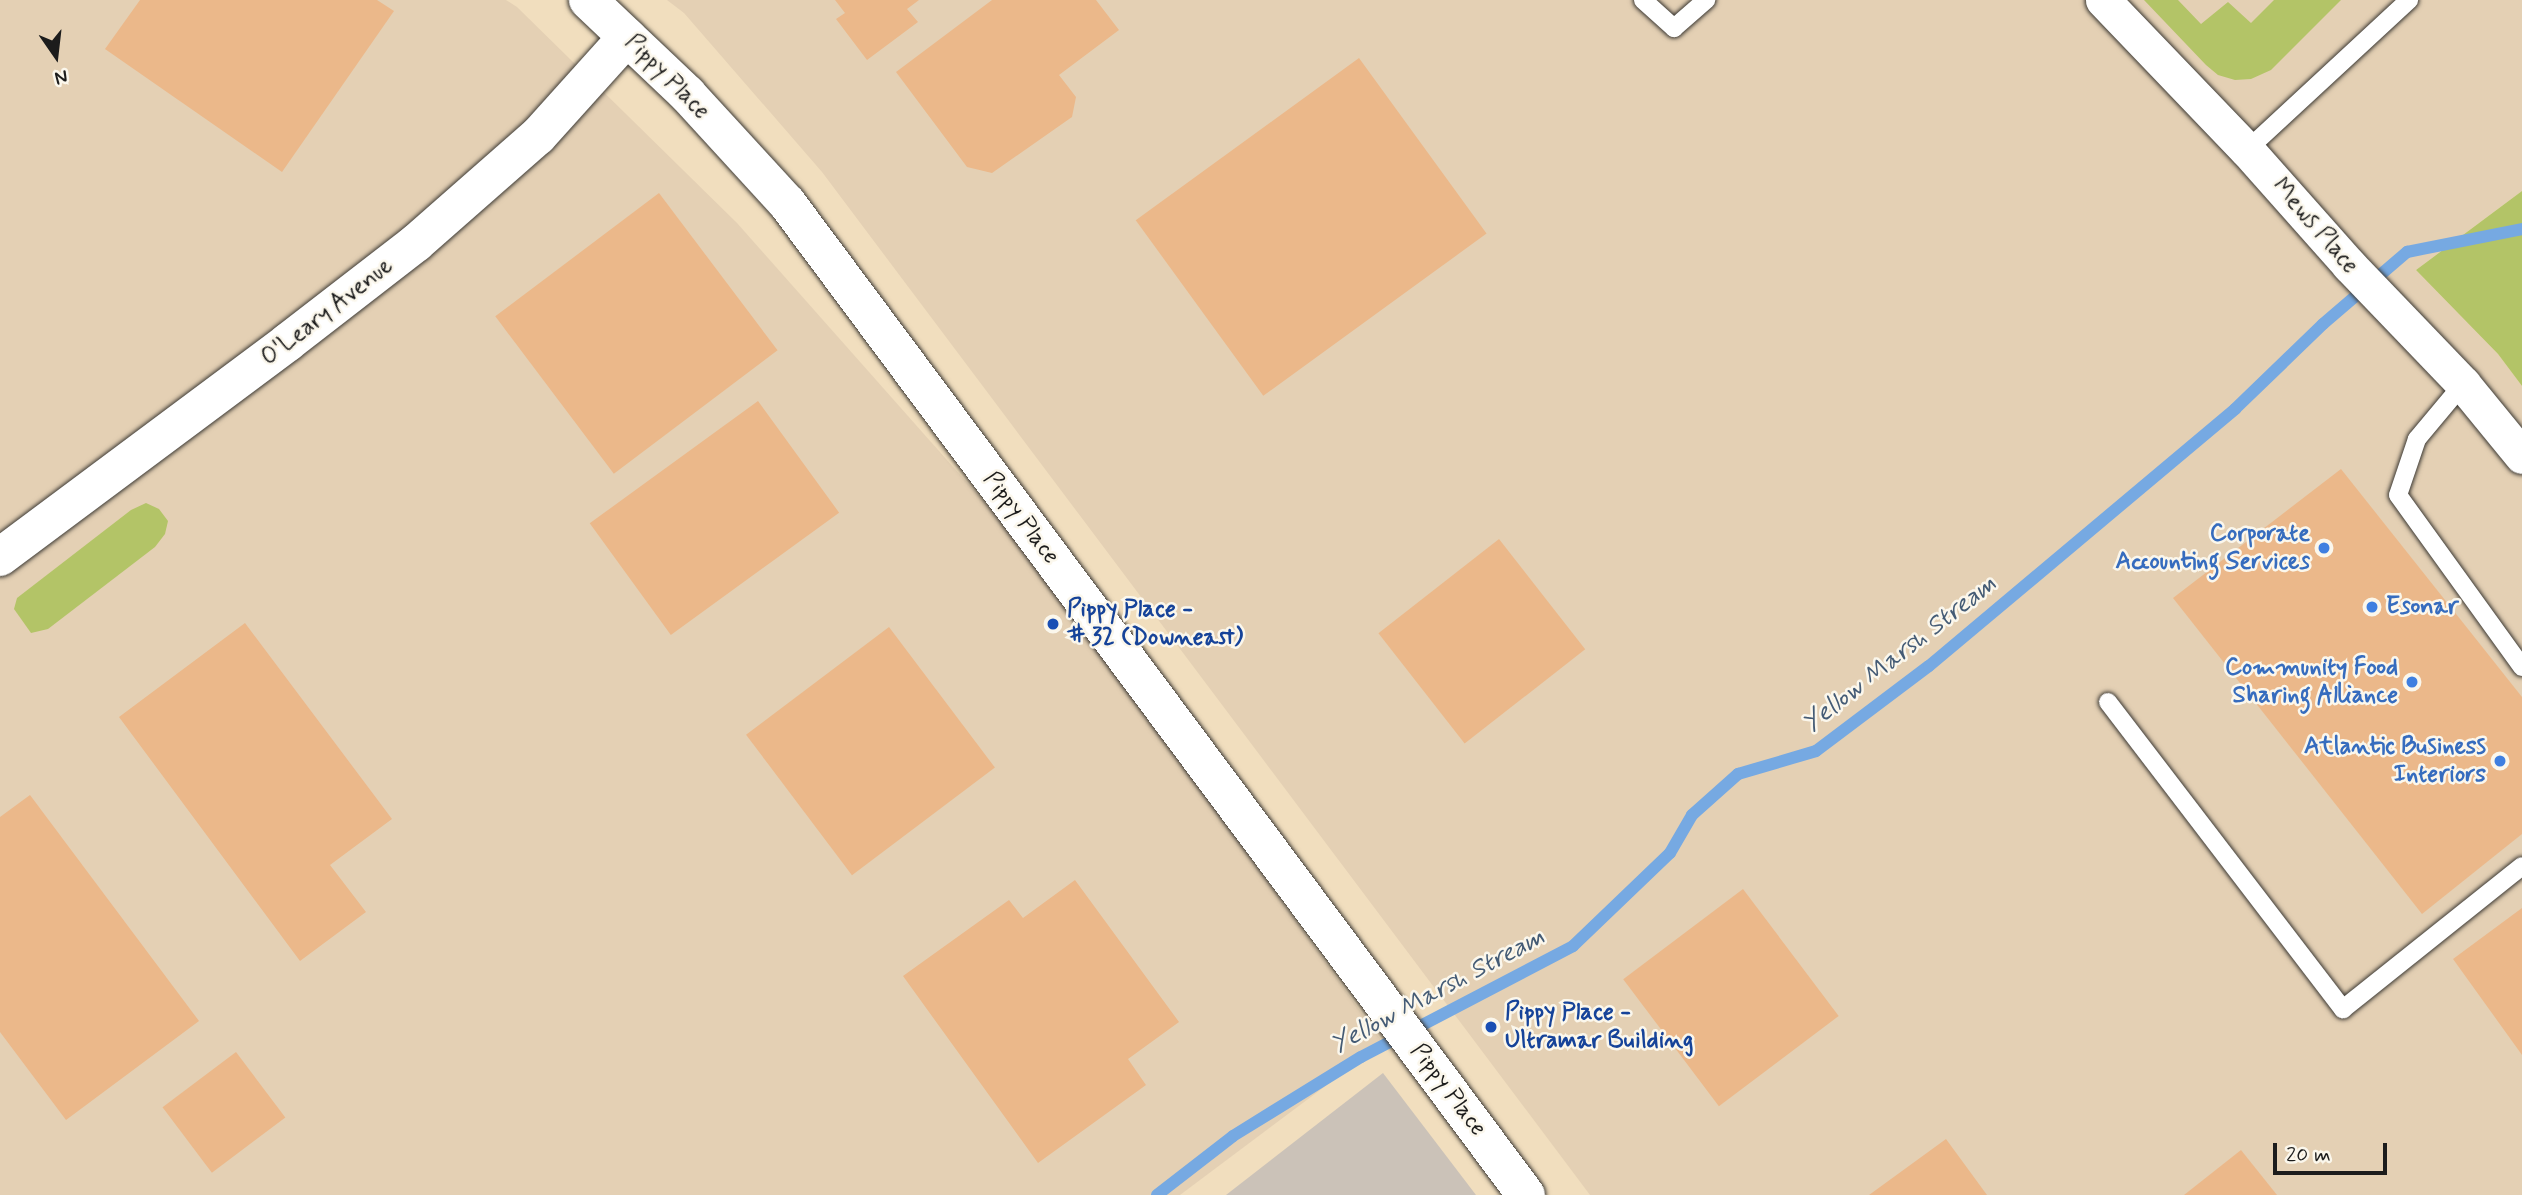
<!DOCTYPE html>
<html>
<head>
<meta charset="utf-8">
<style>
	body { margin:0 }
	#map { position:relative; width:2522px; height:1195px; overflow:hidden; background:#f1debe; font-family:Mynerve,sans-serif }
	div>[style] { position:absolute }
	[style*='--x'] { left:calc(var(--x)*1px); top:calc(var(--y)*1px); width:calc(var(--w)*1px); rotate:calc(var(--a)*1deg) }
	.built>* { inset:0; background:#e4d0b4 }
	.industrial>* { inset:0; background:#cbc2b8 }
	.green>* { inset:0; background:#b3c467 }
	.stream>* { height:12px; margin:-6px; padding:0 6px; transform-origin:6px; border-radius:6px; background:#76a9e2 }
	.building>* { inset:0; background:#ebb88a; transform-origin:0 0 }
	.roads { filter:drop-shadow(0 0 2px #3c3934) drop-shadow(0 0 2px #3c3934) }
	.service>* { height:18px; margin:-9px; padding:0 9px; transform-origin:9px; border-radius:9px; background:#fff }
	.minor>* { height:35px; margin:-17.5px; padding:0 17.5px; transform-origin:17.5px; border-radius:17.5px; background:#fff }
	.tertiary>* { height:38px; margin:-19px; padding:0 19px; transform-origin:19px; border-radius:19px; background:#fff }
	.dots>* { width:19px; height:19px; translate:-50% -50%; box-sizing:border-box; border:4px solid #fbf7ec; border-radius:50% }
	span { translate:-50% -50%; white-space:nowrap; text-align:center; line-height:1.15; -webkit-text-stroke:5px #fbf7ec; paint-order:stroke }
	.street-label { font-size:24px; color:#1c1c1c }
	.shop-label { font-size:24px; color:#366cbe; font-weight:700 }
	.right { translate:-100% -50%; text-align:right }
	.left { translate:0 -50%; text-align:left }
	.transit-label { font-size:24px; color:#164399; font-weight:700 }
	.water-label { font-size:26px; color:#445b75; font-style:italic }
	.north { position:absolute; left:21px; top:21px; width:70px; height:70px; -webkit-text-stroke:5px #fbf7ec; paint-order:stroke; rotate:166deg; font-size:19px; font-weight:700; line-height:28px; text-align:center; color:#1c1c1c }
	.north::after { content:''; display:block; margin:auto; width:24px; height:32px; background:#1c1c1c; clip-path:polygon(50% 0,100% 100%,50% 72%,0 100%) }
	.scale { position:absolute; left:2273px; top:1143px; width:114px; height:32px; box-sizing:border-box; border:4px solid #1c1c1c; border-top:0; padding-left:9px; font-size:21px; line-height:24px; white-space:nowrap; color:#1c1c1c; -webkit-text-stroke:5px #fbf7ec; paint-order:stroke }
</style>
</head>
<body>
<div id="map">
	<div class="built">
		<div style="clip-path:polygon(0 0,506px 0,517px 7px,737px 223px,1001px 521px,1162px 734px,1383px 1043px,1180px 1195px,0 1195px)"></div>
		<div style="clip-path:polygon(667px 0,2522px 0,2522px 191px,2416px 270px,2498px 354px,2522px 386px,2522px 1195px,1590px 1195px,822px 172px,684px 13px)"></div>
	</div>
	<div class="industrial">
		<div style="clip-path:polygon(1383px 1073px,1476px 1195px,1226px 1195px)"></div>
	</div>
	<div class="green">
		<div style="clip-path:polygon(2144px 0,2178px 0,2201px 24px,2228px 2px,2251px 23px,2274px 0,2341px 0,2271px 70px,2251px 79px,2235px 80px,2218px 75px,2206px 65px)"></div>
		<div style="clip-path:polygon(2522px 191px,2522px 386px,2498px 354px,2416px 270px)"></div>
		<div style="clip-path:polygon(146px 503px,159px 509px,168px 521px,165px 534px,155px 547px,48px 629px,31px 633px,14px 609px,17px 598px,131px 510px)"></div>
	</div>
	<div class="stream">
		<div style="--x:1157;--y:1195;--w:96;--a:-37.8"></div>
		<div style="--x:1233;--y:1136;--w:150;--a:-31.7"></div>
		<div style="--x:1361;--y:1057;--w:239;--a:-27.6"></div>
		<div style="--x:1573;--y:946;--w:134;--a:-43.8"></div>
		<div style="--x:1670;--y:853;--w:44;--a:-59.9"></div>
		<div style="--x:1692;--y:815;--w:62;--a:-41.7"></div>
		<div style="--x:1738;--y:774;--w:81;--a:-16.4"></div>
		<div style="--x:1816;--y:751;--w:141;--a:-37"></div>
		<div style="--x:1929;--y:666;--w:400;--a:-40"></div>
		<div style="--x:2235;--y:409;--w:122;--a:-44"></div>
		<div style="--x:2323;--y:324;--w:111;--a:-40.6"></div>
		<div style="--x:2407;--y:252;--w:117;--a:-11.3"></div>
	</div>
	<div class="building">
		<div style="clip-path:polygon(140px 0,377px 0,394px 11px,282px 172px,105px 49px)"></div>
		<div style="clip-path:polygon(835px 0,919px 0,907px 9px,918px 22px,867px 60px,836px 19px,845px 13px)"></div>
		<div style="clip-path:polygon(992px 0,1096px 0,1119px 30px,1059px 75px,1076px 97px,1072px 117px,992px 173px,967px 167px,896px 72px)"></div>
		<div style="left:1359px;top:58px;width:217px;height:276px;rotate:54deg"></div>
		<div style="left:659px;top:193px;width:197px;height:205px;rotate:53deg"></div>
		<div style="left:758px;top:401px;width:138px;height:208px;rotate:54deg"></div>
		<div style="clip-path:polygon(2341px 469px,2522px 697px,2522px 834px,2422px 914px,2173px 598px)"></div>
		<div style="left:1499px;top:539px;width:140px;height:153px;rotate:52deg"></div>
		<div style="clip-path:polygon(245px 623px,392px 819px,330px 865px,366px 912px,300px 961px,119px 717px)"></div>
		<div style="left:889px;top:627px;width:176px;height:179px;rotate:53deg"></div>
		<div style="clip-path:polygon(30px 795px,199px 1021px,66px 1120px,0 1032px,0 817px)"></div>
		<div style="clip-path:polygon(1075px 880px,1179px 1022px,1128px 1059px,1146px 1085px,1038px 1163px,903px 976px,1009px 900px,1023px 918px)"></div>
		<div style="left:1743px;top:889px;width:159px;height:150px;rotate:53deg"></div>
		<div style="clip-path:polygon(2522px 908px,2522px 1055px,2453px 959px)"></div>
		<div style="left:236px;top:1052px;width:82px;height:92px;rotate:53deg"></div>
		<div style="clip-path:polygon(1946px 1139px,1987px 1195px,1869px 1195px)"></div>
		<div style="clip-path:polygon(2241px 1150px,2277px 1195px,2184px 1195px)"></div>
	</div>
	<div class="roads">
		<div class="service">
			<div style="--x:1643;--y:0;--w:42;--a:42.1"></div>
			<div style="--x:1674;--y:28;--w:43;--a:-41.2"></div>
			<div style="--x:2247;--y:150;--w:221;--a:-42.8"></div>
			<div style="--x:2463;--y:384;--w:72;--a:129.9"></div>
			<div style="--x:2417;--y:439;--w:59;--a:108.7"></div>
			<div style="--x:2398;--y:495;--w:212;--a:54.2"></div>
			<div style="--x:2108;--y:702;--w:387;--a:52.6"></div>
			<div style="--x:2343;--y:1009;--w:229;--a:-38.6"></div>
		</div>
		<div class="minor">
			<div style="--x:2103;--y:0;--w:208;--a:46.2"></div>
			<div style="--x:2247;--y:150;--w:154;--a:48.4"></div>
			<div style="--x:2349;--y:265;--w:165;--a:46.2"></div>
			<div style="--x:2463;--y:384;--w:93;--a:50.7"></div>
		</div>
		<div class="tertiary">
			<div style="--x:588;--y:0;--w:137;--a:43.5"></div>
			<div style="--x:687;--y:94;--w:148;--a:47.5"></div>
			<div style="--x:787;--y:203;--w:1237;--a:53.32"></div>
			<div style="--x:0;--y:557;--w:359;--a:-36.7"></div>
			<div style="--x:288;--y:342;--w:162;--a:-37.7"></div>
			<div style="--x:416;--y:243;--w:162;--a:-41.3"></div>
			<div style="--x:538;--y:136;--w:133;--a:-48"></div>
		</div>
	</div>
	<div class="dots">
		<div style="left:2324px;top:548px;background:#3f7fe0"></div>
		<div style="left:2372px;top:607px;background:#3f7fe0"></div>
		<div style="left:1053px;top:624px;background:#1a4fb4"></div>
		<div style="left:2412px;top:682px;background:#3f7fe0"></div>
		<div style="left:2500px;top:761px;background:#3f7fe0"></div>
		<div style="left:1491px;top:1027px;background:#1a4fb4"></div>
	</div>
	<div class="street-label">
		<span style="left:667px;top:77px;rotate:45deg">Pippy Place</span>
		<span style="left:2315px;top:226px;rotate:49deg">Mews Place</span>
		<span style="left:327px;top:312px;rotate:-38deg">O'Leary Avenue</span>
		<span style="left:1021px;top:518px;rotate:53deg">Pippy Place</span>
		<span style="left:1448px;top:1090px;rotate:53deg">Pippy Place</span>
	</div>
	<div class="shop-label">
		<span class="right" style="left:2310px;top:548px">Corporate<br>Accounting Services</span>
		<span class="left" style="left:2386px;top:607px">Esonar</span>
		<span class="right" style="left:2398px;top:682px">Community Food<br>Sharing Alliance</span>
		<span class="right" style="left:2486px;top:761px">Atlantic Business<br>Interiors</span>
	</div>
	<div class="transit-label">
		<span class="left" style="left:1067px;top:624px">Pippy Place -<br># 32 (Downeast)</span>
		<span class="left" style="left:1505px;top:1027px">Pippy Place -<br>Ultramar Building</span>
	</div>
	<div class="water-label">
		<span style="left:1900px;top:655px;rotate:-38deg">Yellow Marsh Stream</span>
		<span style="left:1438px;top:992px;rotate:-28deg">Yellow Marsh Stream</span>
	</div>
	<div class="north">N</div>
	<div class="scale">20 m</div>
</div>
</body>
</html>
